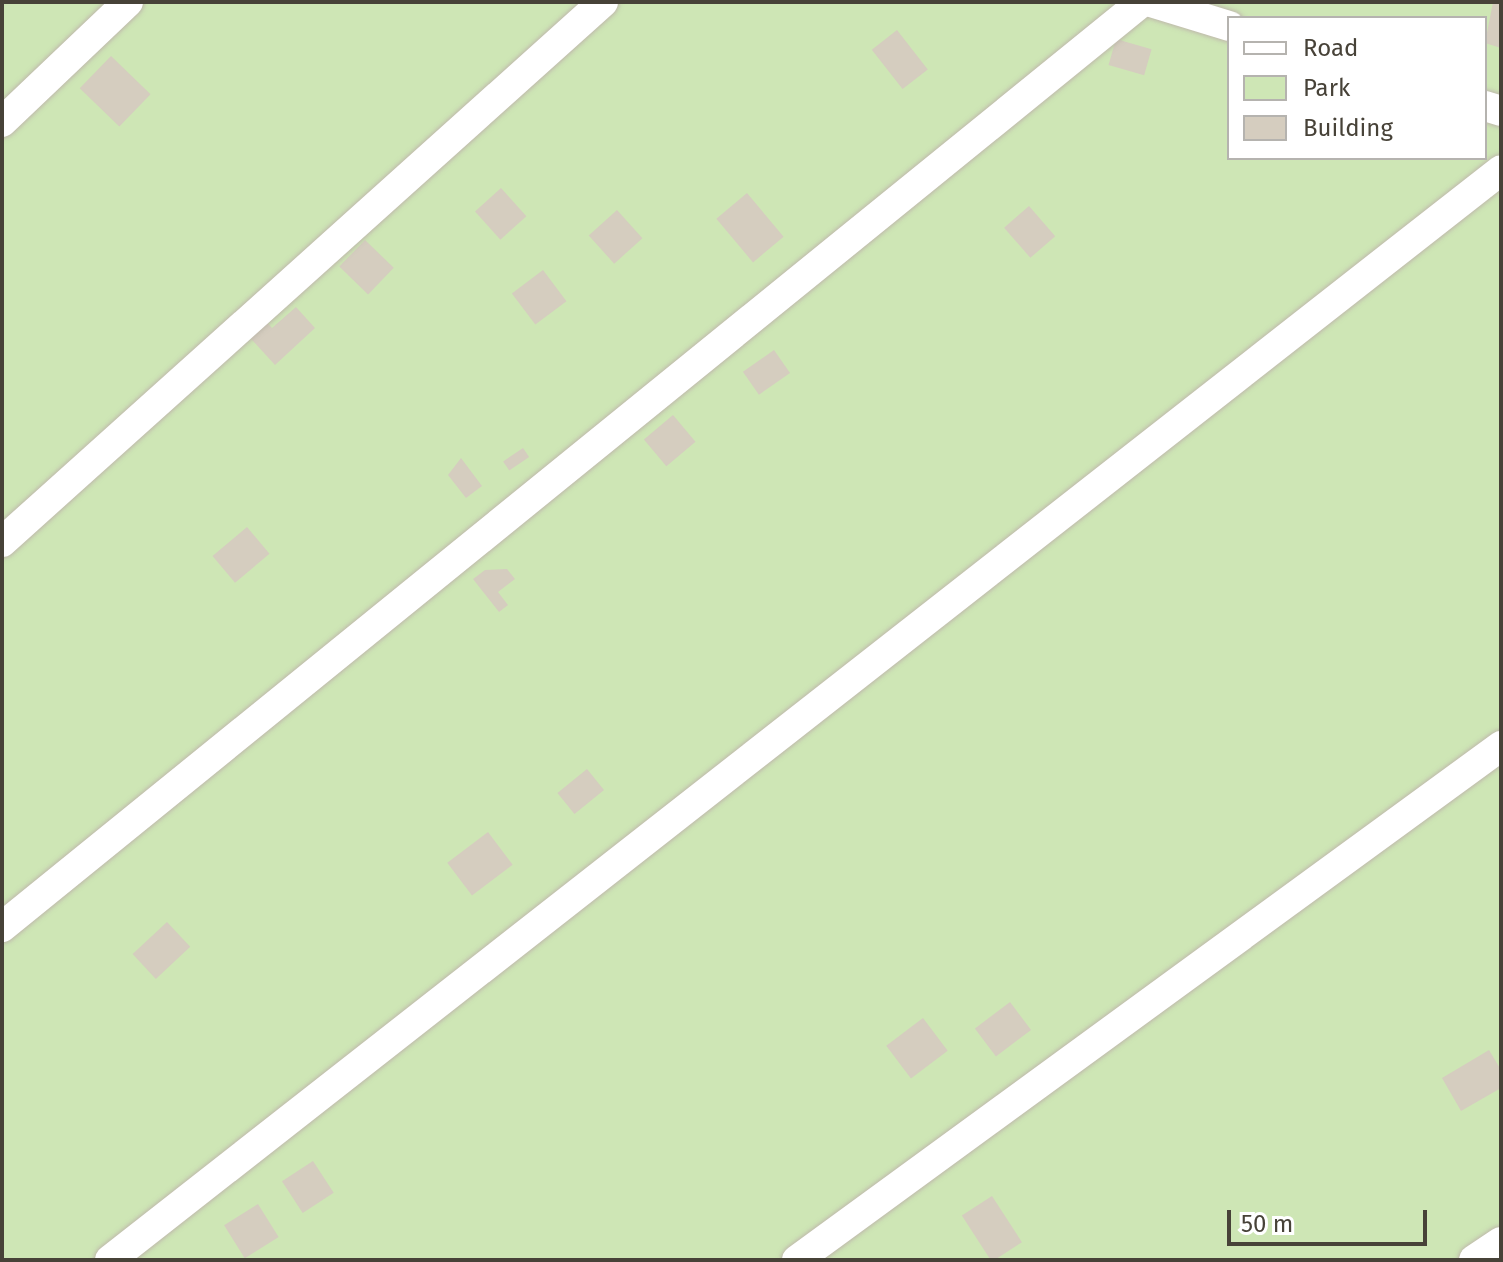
<!DOCTYPE html>
<html>
<head>
<meta charset="utf-8">
<style>
	body { margin:0 }
	#map { position:relative; width:1503px; height:1262px; overflow:hidden; background:#f4f1ea; font-family:"Fira Sans",sans-serif }
	div>[style] { position:absolute }
	[style*='--x'] { left:calc(var(--x)*1px); top:calc(var(--y)*1px); width:calc(var(--w)*1px); rotate:calc(var(--a)*1deg) }
	.green>* { inset:0; background:#cee6b5 }
	.building>* { inset:0; background:#d5cdbf; transform-origin:0 0 }
	.roads { filter:drop-shadow(0 0 2px #bfb9ac) drop-shadow(0 0 2px #bfb9ac) }
	.minor>* { height:30px; margin:-15px; padding:0 15px; transform-origin:15px; border-radius:15px; background:#fff }
	span { translate:-50% -50%; white-space:nowrap; text-align:center; line-height:1.15; -webkit-text-stroke:6px #fff; paint-order:stroke }
	.frame { position:absolute; inset:0; border:4px solid #474238; pointer-events:none }
	.legend { position:absolute; left:1227px; top:16px; width:260px; height:144px; box-sizing:border-box; background:#fff; border:2px solid #b5b3af; margin:0; padding:10px 14px; list-style:none; font-size:24px; color:#474238 }
	.legend li { display:flex; align-items:center; gap:16px; height:40px }
	.legend b { width:40px; border:2px solid #b5b3af }
	.scale { position:absolute; left:1227px; top:1210px; width:200px; height:36px; box-sizing:border-box; border:4px solid #474238; border-top:0; padding-left:10px; font-size:24px; line-height:28px; white-space:nowrap; color:#474238; -webkit-text-stroke:6px #fff; paint-order:stroke }
</style>
</head>
<body>
<div id="map">
	<div class="green">
		<div style="clip-path:polygon(evenodd,2px 2px,1501px 2px,1501px 1260px,2px 1260px,2px 2px,1229px 18px,1485px 18px,1485px 158px,1229px 158px,1229px 18px)"></div>
	</div>
	<div class="building">
		<div style="clip-path:polygon(1493px 2px,1501px 2px,1501px 48px,1485px 43px)"></div>
		<div style="left:897px;top:30px;width:50px;height:32px;rotate:52deg"></div>
		<div style="left:1116px;top:39px;width:37px;height:27px;rotate:16deg"></div>
		<div style="left:111px;top:56px;width:55px;height:45px;rotate:44deg"></div>
		<div style="left:501px;top:188px;width:38px;height:35px;rotate:48deg"></div>
		<div style="left:747px;top:193px;width:57px;height:40px;rotate:50deg"></div>
		<div style="left:1029px;top:206px;width:40px;height:33px;rotate:49deg"></div>
		<div style="left:617px;top:210px;width:38px;height:38px;rotate:48deg"></div>
		<div style="left:365px;top:240px;width:40px;height:37px;rotate:44deg"></div>
		<div style="left:543px;top:270px;width:39px;height:39px;rotate:53deg"></div>
		<div style="clip-path:polygon(296px 307px,315px 328px,275px 365px,243px 330px,260px 315px,272px 328px)"></div>
		<div style="left:774px;top:350px;width:28px;height:38px;rotate:55deg"></div>
		<div style="left:673px;top:415px;width:35px;height:38px;rotate:50deg"></div>
		<div style="left:523px;top:448px;width:11px;height:24px;rotate:56deg"></div>
		<div style="clip-path:polygon(461px 458px,482px 486px,466px 498px,448px 475px)"></div>
		<div style="left:247px;top:527px;width:35px;height:45px;rotate:50deg"></div>
		<div style="clip-path:polygon(507px 569px,515px 579px,498px 592px,508px 605px,499px 612px,473px 579px,485px 570px)"></div>
		<div style="left:587px;top:769px;width:27px;height:38px;rotate:51deg"></div>
		<div style="left:488px;top:832px;width:41px;height:51px;rotate:53deg"></div>
		<div style="left:167px;top:922px;width:34px;height:47px;rotate:47deg"></div>
		<div style="left:1010px;top:1002px;width:35px;height:44px;rotate:53deg"></div>
		<div style="left:923px;top:1018px;width:41px;height:46px;rotate:53deg"></div>
		<div style="clip-path:polygon(1489px 1050px,1501px 1070px,1501px 1088px,1461px 1111px,1442px 1078px)"></div>
		<div style="left:313px;top:1161px;width:38px;height:37px;rotate:57deg"></div>
		<div style="left:992px;top:1196px;width:55px;height:36px;rotate:57deg"></div>
		<div style="left:258px;top:1204px;width:39px;height:40px;rotate:58deg"></div>
	</div>
	<div class="roads">
		<div class="minor">
			<div style="--x:1151;--y:2;--w:82;--a:17.1"></div>
			<div style="--x:1485;--y:106;--w:17;--a:17"></div>
			<div style="--x:2;--y:122;--w:174;--a:-43.6"></div>
			<div style="--x:2;--y:542;--w:808;--a:-41.94"></div>
			<div style="--x:2;--y:927;--w:1468;--a:-39.06"></div>
			<div style="--x:110;--y:1260;--w:1767;--a:-38.08"></div>
			<div style="--x:797;--y:1260;--w:872;--a:-36.13"></div>
			<div style="--x:1474;--y:1260;--w:32;--a:-34"></div>
		</div>
	</div>
	<div class="frame"></div>
	<ul class="legend">
	<li><b style="height:10px;background:#fff"></b>Road</li>
	<li><b style="height:22px;background:#cee6b5"></b>Park</li>
	<li><b style="height:22px;background:#d5cdbf"></b>Building</li>
	</ul>
	<div class="scale">50 m</div>
</div>
</body>
</html>
